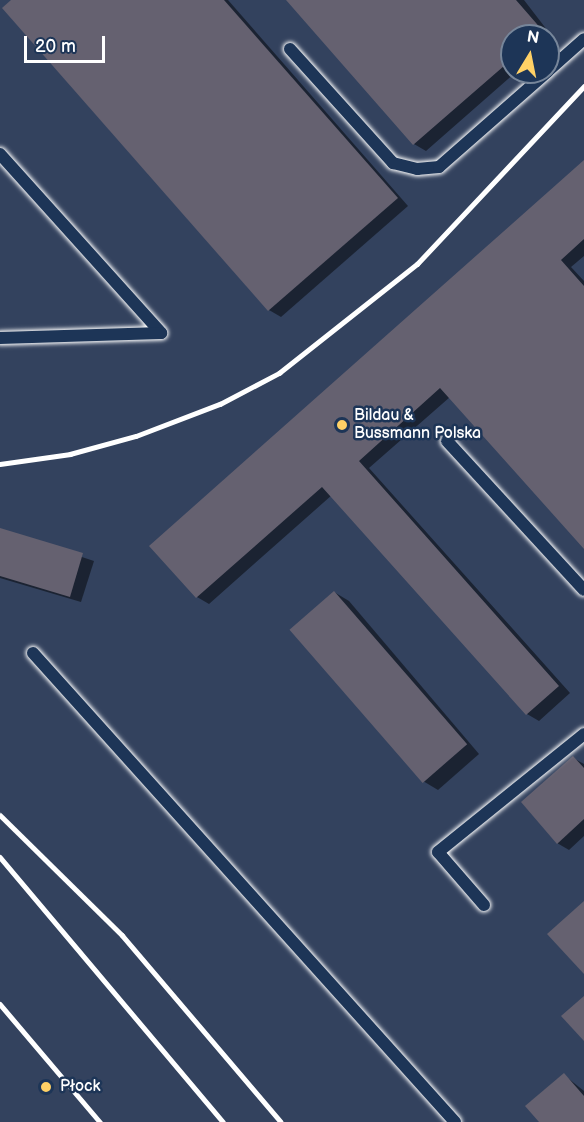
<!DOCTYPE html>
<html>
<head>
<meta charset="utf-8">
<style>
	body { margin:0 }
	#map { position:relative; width:584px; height:1122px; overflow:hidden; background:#33425e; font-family:"Balsamiq Sans",sans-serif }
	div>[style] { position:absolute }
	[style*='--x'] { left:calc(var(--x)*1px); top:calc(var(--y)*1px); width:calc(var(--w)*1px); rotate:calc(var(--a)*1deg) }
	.shadow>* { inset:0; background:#0007 }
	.building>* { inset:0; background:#656170; transform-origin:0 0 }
	.roads { filter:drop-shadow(0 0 2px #fff) drop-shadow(0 0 2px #fff) }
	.service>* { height:12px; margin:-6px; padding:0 6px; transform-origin:6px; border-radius:6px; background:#1d3557 }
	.rail>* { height:4.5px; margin:-2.25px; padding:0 2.25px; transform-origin:2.25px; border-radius:2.25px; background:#fff }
	.dots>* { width:16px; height:16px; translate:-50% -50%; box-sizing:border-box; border:3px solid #1d3557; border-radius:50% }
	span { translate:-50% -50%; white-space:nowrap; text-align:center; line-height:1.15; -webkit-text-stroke:5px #1d3557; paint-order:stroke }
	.poi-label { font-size:16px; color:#fff }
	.left { translate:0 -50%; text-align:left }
	.north { position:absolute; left:500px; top:24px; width:60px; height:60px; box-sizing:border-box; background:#1d3557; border:2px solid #77869a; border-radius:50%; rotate:10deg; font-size:16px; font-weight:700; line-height:24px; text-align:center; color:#fff }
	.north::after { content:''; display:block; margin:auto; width:21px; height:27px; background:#ffd166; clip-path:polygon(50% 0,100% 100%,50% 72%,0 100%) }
	.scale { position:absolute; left:24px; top:36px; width:81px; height:27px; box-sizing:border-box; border:3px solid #fff; border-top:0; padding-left:8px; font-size:18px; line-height:21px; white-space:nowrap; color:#fff; -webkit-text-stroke:4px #1d3557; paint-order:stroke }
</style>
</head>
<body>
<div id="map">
	<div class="shadow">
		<div style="clip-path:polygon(13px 0,228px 0,408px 206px,281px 317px,269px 310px)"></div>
		<div style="clip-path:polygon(288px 0,524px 0,554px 39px,548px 44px,548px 36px,512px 36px,512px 72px,516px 72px,426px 151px,414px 144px)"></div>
		<div style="clip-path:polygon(584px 162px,584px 256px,571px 267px,584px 281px,584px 547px,450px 397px,369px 468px,570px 693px,539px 721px,527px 714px,332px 495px,209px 604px,197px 597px,151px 546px)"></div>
		<div style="clip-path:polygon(0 530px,94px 561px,81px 602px,0 578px)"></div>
		<div style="clip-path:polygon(334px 592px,349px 601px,479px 754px,438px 790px,423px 781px)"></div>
		<div style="clip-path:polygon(573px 758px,584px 764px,584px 836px,569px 850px,557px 843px)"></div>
		<div style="clip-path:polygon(564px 1075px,584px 1091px,584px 1122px,541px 1122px)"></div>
	</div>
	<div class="building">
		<div style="clip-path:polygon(11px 0,224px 0,398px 198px,268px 311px,2px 8px)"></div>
		<div style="clip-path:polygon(286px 0,516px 0,543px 31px,538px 36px,512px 36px,512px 59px,413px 145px)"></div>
		<div style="clip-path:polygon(584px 160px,584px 239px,561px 260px,584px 286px,584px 549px,440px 388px,359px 461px,559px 686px,526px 715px,322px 487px,196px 598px,149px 546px)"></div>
		<div style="clip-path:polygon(0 528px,83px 553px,70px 597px,0 576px)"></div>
		<div style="left:334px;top:591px;width:203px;height:59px;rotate:49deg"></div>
		<div style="clip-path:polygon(573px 756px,584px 768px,584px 819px,557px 844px,521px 802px)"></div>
		<div style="clip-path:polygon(584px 901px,584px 974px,547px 934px)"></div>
		<div style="clip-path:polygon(584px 996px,584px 1041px,561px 1016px)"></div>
		<div style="clip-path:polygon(564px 1073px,584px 1096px,584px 1122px,539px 1122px,525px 1106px)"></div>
	</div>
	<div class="roads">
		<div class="service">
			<div style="--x:290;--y:49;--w:154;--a:47.9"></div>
			<div style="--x:393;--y:163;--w:25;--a:14"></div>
			<div style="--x:417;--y:169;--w:22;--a:-5"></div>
			<div style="--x:439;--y:167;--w:144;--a:-41.3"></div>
			<div style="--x:548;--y:71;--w:48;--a:-41.6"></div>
			<div style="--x:0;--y:154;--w:241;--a:48"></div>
			<div style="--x:0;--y:338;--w:161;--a:-1.8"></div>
			<div style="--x:447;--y:441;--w:202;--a:47.4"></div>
			<div style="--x:33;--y:653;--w:631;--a:48.02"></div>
			<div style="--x:484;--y:905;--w:70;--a:-131"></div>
			<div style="--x:438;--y:852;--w:188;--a:-38.9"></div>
		</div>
	</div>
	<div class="rail">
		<div style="--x:0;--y:464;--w:71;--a:-8.1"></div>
		<div style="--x:70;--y:454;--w:68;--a:-15.3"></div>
		<div style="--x:136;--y:436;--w:90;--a:-20.9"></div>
		<div style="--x:220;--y:404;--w:67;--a:-27.7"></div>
		<div style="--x:279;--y:373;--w:176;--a:-38.3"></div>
		<div style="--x:417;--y:264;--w:244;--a:-46.8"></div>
		<div style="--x:0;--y:815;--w:171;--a:44.5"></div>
		<div style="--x:122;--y:935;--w:245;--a:49.6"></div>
		<div style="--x:0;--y:857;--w:346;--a:49.9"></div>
		<div style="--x:0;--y:1004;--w:155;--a:49.7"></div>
	</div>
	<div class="dots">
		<div style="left:342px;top:425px;background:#ffd166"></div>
		<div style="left:46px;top:1087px;background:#ffd166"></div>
	</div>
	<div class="poi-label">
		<span class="left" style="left:354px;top:425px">Bildau &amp;<br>Bussmann Polska</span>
		<span class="left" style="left:60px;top:1087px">Płock</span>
	</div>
	<div class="north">N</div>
	<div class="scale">20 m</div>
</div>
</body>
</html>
